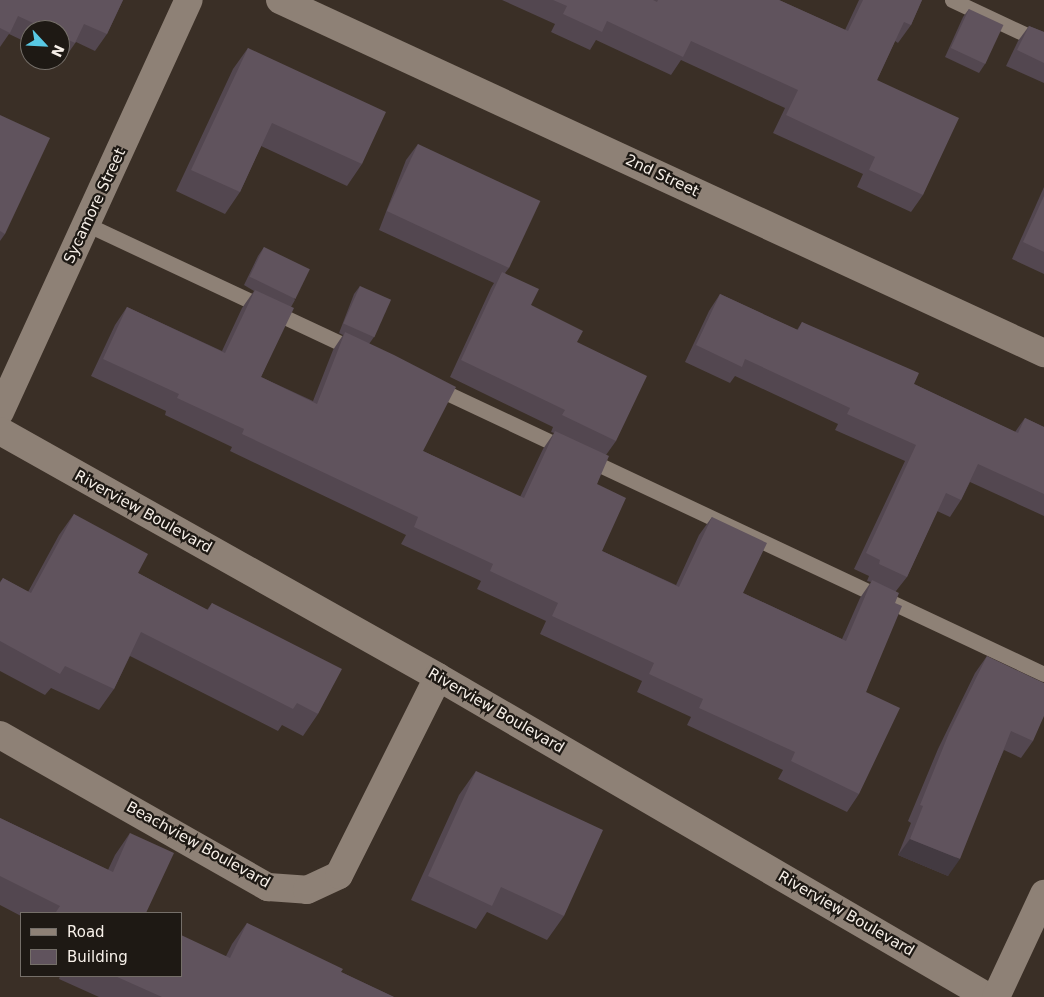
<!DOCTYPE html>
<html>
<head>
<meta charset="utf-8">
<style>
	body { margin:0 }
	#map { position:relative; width:1044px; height:997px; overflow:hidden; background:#3a2f26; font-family:"DejaVu Sans",sans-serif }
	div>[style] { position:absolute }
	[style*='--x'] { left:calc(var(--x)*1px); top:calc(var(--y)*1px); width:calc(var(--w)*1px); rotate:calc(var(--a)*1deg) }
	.service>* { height:15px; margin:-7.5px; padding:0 7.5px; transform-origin:7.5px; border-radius:7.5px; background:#8e8176 }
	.minor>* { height:28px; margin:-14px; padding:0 14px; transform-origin:14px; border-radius:14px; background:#8e8176 }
	.tertiary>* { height:28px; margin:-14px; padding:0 14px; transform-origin:14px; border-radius:14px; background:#8e8176 }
	.wall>* { inset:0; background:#534750 }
	.shaded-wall>* { inset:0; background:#433a41 }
	.building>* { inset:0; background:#60535d; transform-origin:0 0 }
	span { translate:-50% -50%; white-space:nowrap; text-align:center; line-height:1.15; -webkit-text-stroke:4.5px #1e1914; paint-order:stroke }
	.street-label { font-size:15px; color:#f7f0e9 }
	.legend { position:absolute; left:20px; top:912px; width:162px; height:65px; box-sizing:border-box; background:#1e1914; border:1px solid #756f69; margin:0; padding:6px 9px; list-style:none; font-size:15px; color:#f7f0e9 }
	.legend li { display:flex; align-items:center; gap:10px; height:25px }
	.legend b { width:25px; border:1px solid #756f69 }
	.north { position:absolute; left:20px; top:20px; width:50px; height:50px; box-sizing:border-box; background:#1e1914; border:1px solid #756f69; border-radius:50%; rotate:115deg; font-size:14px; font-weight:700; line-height:20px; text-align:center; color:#f7f0e9 }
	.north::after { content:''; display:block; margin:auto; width:18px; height:22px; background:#58c8e4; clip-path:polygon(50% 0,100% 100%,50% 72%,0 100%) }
</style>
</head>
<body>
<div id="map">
	<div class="service">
		<div style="--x:952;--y:0;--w:102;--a:25.1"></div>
		<div style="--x:86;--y:224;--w:299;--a:25.1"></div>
		<div style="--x:434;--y:387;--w:674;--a:25.2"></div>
	</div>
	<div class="minor">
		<div style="--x:0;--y:412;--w:453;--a:-65.4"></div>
		<div style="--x:0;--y:431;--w:502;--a:29.32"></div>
		<div style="--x:438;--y:677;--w:636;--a:30.19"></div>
		<div style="--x:0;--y:735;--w:308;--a:29.6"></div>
		<div style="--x:268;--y:887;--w:39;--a:4"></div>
		<div style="--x:307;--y:890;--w:35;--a:-25"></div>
		<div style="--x:339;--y:875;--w:221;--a:-63.4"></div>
		<div style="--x:996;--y:997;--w:114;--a:-65"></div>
	</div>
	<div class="tertiary">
		<div style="--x:280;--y:0;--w:842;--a:24.8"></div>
	</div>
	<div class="wall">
		<div style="clip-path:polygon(0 0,123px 0,107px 34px,95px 51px,76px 42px,64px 59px,60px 58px,60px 30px,30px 30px,30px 44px,9px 34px,0 47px)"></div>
		<div style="clip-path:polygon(502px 0,779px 0,845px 30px,859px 0,922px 0,911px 25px,898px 43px,895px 41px,877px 80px,923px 195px,911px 212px,857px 187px,863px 174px,773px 133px,785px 108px,681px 60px,671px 75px,596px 40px,590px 50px,551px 32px,555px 24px)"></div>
		<div style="clip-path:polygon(969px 9px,985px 64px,979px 73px,945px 57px,963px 17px)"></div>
		<div style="clip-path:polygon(1029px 26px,1044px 32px,1044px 83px,1006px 66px,1018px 41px)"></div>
		<div style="clip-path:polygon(248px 48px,362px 164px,347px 186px,261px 146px,240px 192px,225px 214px,176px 191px,233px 69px)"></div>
		<div style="clip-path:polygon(0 115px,5px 234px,0 241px)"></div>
		<div style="clip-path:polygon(418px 144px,509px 268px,505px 273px,531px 305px,577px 342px,616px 441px,606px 455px,597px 484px,602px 551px,676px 585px,699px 535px,712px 517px,743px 593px,842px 639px,860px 598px,871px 582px,867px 581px,869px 576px,854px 569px,905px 461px,835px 430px,838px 424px,735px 376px,730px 383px,685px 362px,709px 311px,720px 294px,797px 330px,802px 322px,914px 384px,1015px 432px,1025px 418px,1044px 427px,1044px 516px,970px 482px,961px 500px,950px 517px,937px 511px,907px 577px,896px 591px,895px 603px,866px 692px,859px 794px,847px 812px,778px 779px,783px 770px,687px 725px,691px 717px,637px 692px,642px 681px,540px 634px,546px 621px,477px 589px,481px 581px,401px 544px,406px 535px,230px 451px,232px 447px,165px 415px,166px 411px,91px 376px,115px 325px,127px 307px,222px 351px,242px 308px,254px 291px,244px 285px,258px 256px,264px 247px,295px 300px,291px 307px,261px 377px,313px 401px,333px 350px,343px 335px,339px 333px,354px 294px,360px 286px,374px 337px,369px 344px,423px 451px,520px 497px,543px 449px,554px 433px,551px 432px,553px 427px,450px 377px,491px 288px,494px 283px,379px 230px,406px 160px)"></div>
		<div style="clip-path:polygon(1044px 187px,1044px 274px,1012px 259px)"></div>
		<div style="clip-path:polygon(74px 514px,138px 573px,207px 610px,212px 603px,318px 714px,303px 736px,282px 725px,278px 731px,130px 656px,114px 689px,99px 710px,51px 688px,45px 695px,0 671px,0 582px,3px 578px,28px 592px,59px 535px)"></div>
		<div style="clip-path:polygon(987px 656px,1033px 741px,1021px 758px,1004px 750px,948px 876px,898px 855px,911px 823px,908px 821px,938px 749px,975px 673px)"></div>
		<div style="clip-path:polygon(476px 771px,564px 916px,547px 940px,487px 912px,476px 929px,411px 900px,459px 795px)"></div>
		<div style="clip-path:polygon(0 818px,108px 870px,115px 855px,130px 833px,146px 913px,21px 913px,21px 916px,0 905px)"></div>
		<div style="clip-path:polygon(247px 923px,341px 972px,394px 997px,99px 997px,59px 979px,60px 976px,181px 976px,226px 956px,232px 944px)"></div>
	</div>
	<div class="shaded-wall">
		<div style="clip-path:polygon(910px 839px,960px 859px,948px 876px,898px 855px)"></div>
	</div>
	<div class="building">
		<div style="clip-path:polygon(0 0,123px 0,107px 34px,84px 24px,75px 43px,60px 36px,60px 30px,48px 30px,18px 16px,10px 33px,0 28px)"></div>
		<div style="clip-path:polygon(553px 0,653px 0,657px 2px,658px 0,779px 0,848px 31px,863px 0,922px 0,911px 25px,904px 22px,877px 80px,959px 118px,923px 195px,869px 170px,875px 157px,786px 115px,798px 90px,691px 41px,683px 57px,607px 21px,602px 32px,563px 14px,567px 6px)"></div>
		<div style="left:969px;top:9px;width:38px;height:43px;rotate:25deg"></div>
		<div style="clip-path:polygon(1029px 26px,1044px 32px,1044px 63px,1017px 50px)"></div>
		<div style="clip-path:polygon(248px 48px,386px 112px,362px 164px,272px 123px,240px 192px,191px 170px)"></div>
		<div style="clip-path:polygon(0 115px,50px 138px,5px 234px,0 231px)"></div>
		<div style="left:418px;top:144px;width:135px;height:74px;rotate:25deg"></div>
		<div style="clip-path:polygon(1044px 196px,1044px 252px,1023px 242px)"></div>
		<div style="left:264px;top:247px;width:51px;height:33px;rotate:26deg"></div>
		<div style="clip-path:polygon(502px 272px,539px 289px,531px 305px,583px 331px,577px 342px,647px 376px,616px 441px,562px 415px,565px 410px,461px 360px)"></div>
		<div style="left:360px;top:286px;width:34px;height:41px;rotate:24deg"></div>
		<div style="clip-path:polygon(255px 290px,294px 308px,261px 377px,317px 404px,345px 332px,394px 355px,456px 387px,423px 451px,524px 498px,555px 431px,609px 456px,597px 484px,626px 498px,602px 551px,679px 587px,712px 517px,767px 543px,743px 593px,846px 641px,872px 580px,899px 593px,895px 603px,902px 606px,866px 692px,900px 708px,859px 794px,791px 761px,795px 752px,699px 708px,703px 699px,649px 674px,654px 663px,552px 616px,558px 603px,490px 571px,493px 564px,414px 527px,418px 517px,242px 434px,244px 429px,177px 398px,179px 394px,103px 359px,127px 307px,225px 353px)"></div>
		<div style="clip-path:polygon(720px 294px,798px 330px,802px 322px,919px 373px,914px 384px,1018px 433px,1025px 418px,1044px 427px,1044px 494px,978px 464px,961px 500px,946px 493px,907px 577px,879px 564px,880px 560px,866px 553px,916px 445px,847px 414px,850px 408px,745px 359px,742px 367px,696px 345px)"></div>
		<div style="clip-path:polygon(74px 514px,148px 554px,138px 573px,208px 610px,212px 603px,342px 669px,318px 714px,297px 703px,293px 709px,141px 632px,114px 689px,65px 666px,60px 674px,0 641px,0 583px,3px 578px,31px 593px)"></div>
		<div style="clip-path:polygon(987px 656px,1044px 683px,1044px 716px,1033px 741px,1011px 731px,960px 859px,910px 839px,923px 806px,920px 805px,949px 733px)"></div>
		<div style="clip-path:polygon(476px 771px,603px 830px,564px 916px,501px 887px,492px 906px,428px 876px)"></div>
		<div style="clip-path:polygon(0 818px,113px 872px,130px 833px,174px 853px,146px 913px,59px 913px,56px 912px,60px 906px,0 876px)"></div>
		<div style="clip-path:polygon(247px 923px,343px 969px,341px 972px,394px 997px,162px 997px,115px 976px,181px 976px,181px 935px,230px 958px)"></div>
	</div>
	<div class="street-label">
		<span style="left:662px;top:176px;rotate:25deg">2nd Street</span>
		<span style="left:95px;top:206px;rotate:-65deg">Sycamore Street</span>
		<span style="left:143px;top:512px;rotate:29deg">Riverview Boulevard</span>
		<span style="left:496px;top:711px;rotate:30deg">Riverview Boulevard</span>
		<span style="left:198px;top:845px;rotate:29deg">Beachview Boulevard</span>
		<span style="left:846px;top:914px;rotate:30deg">Riverview Boulevard</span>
	</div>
	<ul class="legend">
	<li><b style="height:6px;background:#8e8176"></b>Road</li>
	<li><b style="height:14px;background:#60535d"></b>Building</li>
	</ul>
	<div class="north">N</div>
</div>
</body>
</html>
